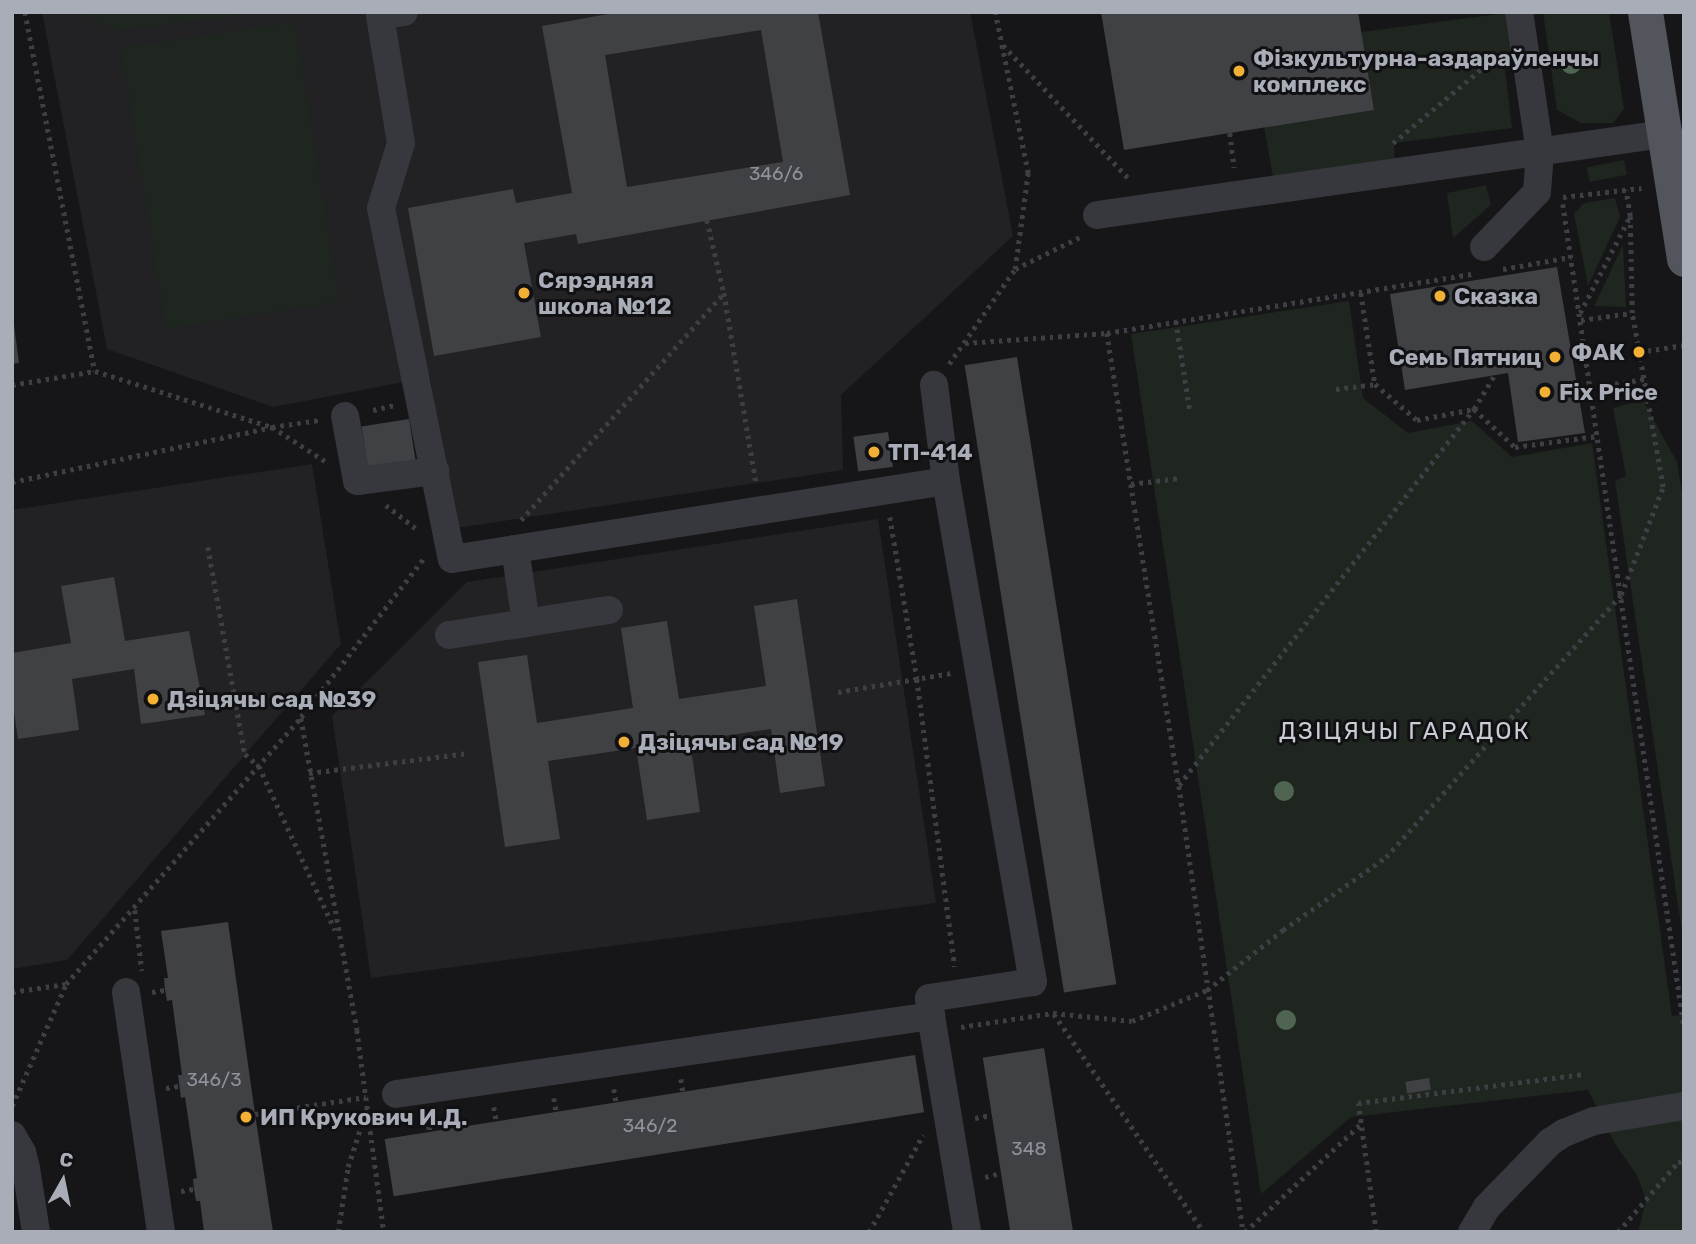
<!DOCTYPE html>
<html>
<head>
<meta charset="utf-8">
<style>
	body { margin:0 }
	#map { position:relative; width:1696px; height:1244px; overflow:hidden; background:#161618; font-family:Rubik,sans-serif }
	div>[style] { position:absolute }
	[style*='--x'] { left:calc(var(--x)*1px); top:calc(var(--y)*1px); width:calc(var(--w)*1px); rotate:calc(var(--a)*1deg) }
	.built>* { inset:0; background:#222225 }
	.green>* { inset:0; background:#1e261f; transform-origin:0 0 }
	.building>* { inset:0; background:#404145; transform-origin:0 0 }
	.path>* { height:4.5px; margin-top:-2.25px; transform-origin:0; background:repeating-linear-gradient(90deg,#3d3f44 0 3.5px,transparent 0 8.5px) }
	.minor>* { height:28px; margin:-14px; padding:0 14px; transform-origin:14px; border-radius:14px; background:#37383d }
	.major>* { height:35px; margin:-17.5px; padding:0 17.5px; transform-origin:17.5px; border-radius:17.5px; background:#53555c }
	.trees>* { width:20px; height:20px; margin:-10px; border-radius:50%; background:#506452 }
	.dots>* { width:19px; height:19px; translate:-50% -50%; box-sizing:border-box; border:4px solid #111113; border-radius:50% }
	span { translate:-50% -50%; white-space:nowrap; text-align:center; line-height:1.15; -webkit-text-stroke:6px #111113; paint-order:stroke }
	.number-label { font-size:19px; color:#8e929b }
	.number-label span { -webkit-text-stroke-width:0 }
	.poi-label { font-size:23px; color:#a8adb8; font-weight:700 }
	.left { translate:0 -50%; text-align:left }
	.right { translate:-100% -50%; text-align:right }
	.neighbourhood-label { font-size:24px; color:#c9ccd4; letter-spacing:2px }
	.frame { position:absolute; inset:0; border:14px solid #a8adb8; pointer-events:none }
	.north { position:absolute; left:28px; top:1146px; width:70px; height:70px; -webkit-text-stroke:5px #111113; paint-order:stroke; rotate:9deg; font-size:19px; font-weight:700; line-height:28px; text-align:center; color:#a8adb8 }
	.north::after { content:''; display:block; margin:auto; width:24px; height:32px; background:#a8adb8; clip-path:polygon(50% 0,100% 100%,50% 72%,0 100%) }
</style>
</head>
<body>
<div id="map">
	<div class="built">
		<div style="clip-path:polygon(42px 12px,970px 12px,1013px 236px,841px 395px,843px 470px,456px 528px,430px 377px,273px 407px,107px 349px)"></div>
		<div style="clip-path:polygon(312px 464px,341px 644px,67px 960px,12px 969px,12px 510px)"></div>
		<div style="clip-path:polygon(878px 519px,936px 903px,371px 978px,332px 716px,467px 582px)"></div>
	</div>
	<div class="green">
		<div style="clip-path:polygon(79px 12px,260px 12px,115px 31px)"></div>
		<div style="clip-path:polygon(1543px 12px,1609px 12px,1624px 109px,1613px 123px,1581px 123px,1557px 110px)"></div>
		<div style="clip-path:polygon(1507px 13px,1512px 51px,1503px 53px,1512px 128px,1394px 143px,1395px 162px,1273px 177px,1264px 127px,1374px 110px,1361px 32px)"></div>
		<div style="left:295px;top:21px;width:284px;height:176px;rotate:81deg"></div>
		<div style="left:1624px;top:160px;width:15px;height:38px;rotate:79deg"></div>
		<div style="clip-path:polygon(1486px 185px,1491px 205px,1453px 238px,1447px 193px)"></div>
		<div style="clip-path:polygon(1615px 198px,1620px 217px,1588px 286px,1574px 214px,1584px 203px)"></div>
		<div style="clip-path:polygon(1623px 245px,1626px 307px,1594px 306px)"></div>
		<div style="clip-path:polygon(1349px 301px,1363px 398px,1408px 433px,1472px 421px,1512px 457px,1592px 443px,1672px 1016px,1682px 1015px,1684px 1026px,1684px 1232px,1638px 1232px,1646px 1200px,1637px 1175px,1615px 1144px,1588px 1090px,1351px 1117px,1261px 1194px,1131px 334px)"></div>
		<div style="clip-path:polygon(1643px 400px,1677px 462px,1684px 506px,1684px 945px,1615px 481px,1626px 476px,1613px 408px)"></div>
	</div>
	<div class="building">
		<div style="clip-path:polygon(evenodd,619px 12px,818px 12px,850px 195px,578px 244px,576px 234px,524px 243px,541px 337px,434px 356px,408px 208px,513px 189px,516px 203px,572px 193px,542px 26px,619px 12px,761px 30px,783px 162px,627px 187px,605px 55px,761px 30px)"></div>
		<div style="clip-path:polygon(1101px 12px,1358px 12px,1374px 110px,1124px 150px)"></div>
		<div style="clip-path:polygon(1557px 267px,1585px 433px,1518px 442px,1508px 373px,1405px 390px,1390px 294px)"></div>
		<div style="clip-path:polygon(14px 325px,19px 363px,12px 364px,12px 326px)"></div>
		<div style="left:1017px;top:357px;width:635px;height:53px;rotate:81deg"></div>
		<div style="left:409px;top:419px;width:44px;height:48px;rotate:81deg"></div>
		<div style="left:888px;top:432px;width:35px;height:35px;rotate:82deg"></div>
		<div style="clip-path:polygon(114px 577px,125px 641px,189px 631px,205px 715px,141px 724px,134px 669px,72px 679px,79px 730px,18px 739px,12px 698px,12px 653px,71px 643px,61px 586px)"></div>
		<div style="clip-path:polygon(797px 599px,825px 786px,780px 793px,771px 729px,690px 741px,700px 812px,647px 820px,636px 748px,548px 761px,560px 839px,505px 847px,478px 662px,527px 655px,537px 723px,633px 708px,621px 628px,667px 621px,679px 699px,766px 686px,754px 606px)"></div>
		<div style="clip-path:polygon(228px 922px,255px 1114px,273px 1232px,204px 1232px,200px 1201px,196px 1201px,194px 1189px,193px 1179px,197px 1178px,185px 1097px,181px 1098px,178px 1075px,182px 1075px,172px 1000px,167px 1001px,165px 990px,164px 978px,168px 978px,161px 931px)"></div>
		<div style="left:1044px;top:1048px;width:186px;height:62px;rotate:81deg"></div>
		<div style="left:915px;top:1055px;width:58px;height:537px;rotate:81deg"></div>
		<div style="left:1429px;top:1078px;width:12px;height:24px;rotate:81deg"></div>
	</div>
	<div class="path">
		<div style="--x:25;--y:12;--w:366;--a:79"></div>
		<div style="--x:1003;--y:45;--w:187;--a:46.7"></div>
		<div style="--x:1230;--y:133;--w:35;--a:83"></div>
		<div style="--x:1393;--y:143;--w:136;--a:-39.9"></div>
		<div style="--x:1563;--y:197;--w:79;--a:-6.6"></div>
		<div style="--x:1563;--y:204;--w:831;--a:81.63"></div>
		<div style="--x:707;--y:220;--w:75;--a:76.9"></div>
		<div style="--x:724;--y:293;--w:192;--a:80.4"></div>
		<div style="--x:1015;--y:269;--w:72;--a:-26.2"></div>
		<div style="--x:1503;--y:269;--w:69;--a:-10"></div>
		<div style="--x:1361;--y:293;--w:92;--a:81.3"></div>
		<div style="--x:1375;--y:384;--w:55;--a:40.6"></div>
		<div style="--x:1417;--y:420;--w:58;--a:-10.9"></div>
		<div style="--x:1474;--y:409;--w:56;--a:42.8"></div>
		<div style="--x:1515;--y:447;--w:83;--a:-7.6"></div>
		<div style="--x:1580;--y:313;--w:107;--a:-62.7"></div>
		<div style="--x:1581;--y:320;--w:51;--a:-7.8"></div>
		<div style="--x:1176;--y:321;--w:91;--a:81.2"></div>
		<div style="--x:1107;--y:333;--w:459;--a:81"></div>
		<div style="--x:1179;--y:786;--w:451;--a:81.8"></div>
		<div style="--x:965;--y:343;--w:142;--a:-4"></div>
		<div style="--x:1107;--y:333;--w:371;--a:-9.2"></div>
		<div style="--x:1639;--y:352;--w:46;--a:-8.8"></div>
		<div style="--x:949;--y:364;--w:116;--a:-55.2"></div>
		<div style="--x:1015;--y:269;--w:97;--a:-82.3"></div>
		<div style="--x:1028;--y:173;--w:164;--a:-101.6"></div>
		<div style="--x:12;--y:385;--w:84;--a:-9.6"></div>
		<div style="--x:95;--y:371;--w:186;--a:17.6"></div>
		<div style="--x:272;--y:427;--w:48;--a:-8.5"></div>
		<div style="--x:1590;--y:388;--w:55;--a:-9.5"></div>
		<div style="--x:1336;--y:389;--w:39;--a:-7"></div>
		<div style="--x:373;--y:410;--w:23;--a:-13"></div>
		<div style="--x:12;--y:482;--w:266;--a:-11.9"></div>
		<div style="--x:272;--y:427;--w:63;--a:32.7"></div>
		<div style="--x:1131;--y:484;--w:49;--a:-7"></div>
		<div style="--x:386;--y:505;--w:41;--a:38"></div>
		<div style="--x:890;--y:517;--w:164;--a:80.5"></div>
		<div style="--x:917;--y:679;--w:290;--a:82.5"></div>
		<div style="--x:521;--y:520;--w:305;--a:-48.2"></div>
		<div style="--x:208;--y:547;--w:210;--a:79.9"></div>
		<div style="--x:245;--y:754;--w:18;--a:41"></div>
		<div style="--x:259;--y:766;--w:181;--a:65.1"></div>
		<div style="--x:838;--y:692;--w:115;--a:-9.5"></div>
		<div style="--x:301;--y:718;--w:317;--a:79.8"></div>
		<div style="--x:357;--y:1030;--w:204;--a:82.4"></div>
		<div style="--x:309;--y:773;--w:161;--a:-7.1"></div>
		<div style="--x:1179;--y:785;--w:478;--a:-51.9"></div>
		<div style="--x:1474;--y:409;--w:39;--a:-59"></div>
		<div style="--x:135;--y:910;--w:61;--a:83.5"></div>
		<div style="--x:12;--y:992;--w:54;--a:-8.6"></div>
		<div style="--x:152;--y:992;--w:13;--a:-9"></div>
		<div style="--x:1054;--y:1014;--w:265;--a:55.5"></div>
		<div style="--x:961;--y:1027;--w:93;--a:-8.7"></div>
		<div style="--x:1053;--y:1013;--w:79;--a:5.8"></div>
		<div style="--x:1132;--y:1021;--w:81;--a:-22.5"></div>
		<div style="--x:1207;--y:990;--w:97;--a:-38.3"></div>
		<div style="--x:1283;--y:930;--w:126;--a:-35.3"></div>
		<div style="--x:1386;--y:857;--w:352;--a:-48.1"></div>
		<div style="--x:1621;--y:595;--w:116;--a:-68.7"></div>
		<div style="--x:1663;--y:487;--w:177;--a:-100.1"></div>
		<div style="--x:1632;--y:313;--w:97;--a:-91.2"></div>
		<div style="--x:1630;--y:216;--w:26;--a:-99"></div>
		<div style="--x:681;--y:1079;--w:12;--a:81"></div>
		<div style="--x:166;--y:1088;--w:13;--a:-9"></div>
		<div style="--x:614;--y:1089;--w:13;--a:81"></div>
		<div style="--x:554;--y:1098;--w:13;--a:81"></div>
		<div style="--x:12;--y:1106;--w:133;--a:-66.1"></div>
		<div style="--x:66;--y:984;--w:356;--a:-48.6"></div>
		<div style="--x:301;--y:717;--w:200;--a:-52.3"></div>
		<div style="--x:494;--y:1107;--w:13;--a:81"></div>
		<div style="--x:255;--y:1114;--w:112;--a:-8.7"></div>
		<div style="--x:427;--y:1118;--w:13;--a:77"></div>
		<div style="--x:975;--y:1118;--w:17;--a:-10"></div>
		<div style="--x:985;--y:1177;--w:16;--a:-14"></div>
		<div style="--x:181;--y:1191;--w:13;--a:-9"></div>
		<div style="--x:338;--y:1232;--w:66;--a:-81.3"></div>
		<div style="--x:348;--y:1167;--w:60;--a:-72.5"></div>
		<div style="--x:869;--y:1232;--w:111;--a:-60.9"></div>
		<div style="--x:1245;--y:1232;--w:158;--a:-43"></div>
		<div style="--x:1376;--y:1232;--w:130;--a:-97.9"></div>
		<div style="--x:1358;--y:1103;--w:228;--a:-7.3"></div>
		<div style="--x:1618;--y:1232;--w:92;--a:-49.4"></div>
		<div style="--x:1678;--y:1162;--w:6;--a:-9"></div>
	</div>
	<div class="minor">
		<div style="--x:404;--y:12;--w:24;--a:171"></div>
		<div style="--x:380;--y:16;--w:129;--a:80.6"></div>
		<div style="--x:401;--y:143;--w:68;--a:107.1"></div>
		<div style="--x:381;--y:208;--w:358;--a:78.6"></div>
		<div style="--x:452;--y:559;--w:500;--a:-8.97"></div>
		<div style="--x:1097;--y:215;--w:572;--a:-8.14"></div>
		<div style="--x:1484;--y:247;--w:76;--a:-46.1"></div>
		<div style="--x:1537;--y:192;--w:40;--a:-85.7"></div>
		<div style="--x:1540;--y:152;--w:142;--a:-98.5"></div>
		<div style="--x:345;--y:416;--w:66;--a:79.5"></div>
		<div style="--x:357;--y:481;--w:79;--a:-7.3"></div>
		<div style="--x:515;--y:549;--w:75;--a:81.5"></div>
		<div style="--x:449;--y:635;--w:162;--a:-8.9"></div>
		<div style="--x:126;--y:992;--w:243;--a:81.7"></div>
		<div style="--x:931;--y:1016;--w:18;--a:-96"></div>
		<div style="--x:929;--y:998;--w:105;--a:-8.7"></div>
		<div style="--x:1033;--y:982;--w:508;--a:-99.85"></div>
		<div style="--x:946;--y:481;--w:97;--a:-97.1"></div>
		<div style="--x:396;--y:1094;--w:541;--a:-8.29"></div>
		<div style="--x:931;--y:1016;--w:219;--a:80.5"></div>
		<div style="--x:12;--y:1135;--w:20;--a:60"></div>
		<div style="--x:22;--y:1152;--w:16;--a:76"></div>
		<div style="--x:26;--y:1168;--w:65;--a:81.1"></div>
		<div style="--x:1472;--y:1232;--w:29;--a:-59"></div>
		<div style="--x:1487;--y:1207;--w:91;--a:-45.9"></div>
		<div style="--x:1550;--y:1142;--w:17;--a:-33"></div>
		<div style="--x:1564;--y:1133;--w:32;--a:-22"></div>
		<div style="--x:1594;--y:1121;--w:91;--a:-9.5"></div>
	</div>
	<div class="major">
		<div style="--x:1645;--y:12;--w:250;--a:81"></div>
	</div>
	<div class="trees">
		<div style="left:1571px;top:64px"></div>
		<div style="left:1284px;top:791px"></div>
		<div style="left:1286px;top:1020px"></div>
	</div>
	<div class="dots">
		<div style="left:1239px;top:71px;background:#f2b134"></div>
		<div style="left:524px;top:293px;background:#f2b134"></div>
		<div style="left:1440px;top:296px;background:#f2b134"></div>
		<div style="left:1639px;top:352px;background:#f2b134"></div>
		<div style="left:1555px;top:357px;background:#f2b134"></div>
		<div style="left:1545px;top:392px;background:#f2b134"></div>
		<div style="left:874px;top:452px;background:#f2b134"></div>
		<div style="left:153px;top:699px;background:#f2b134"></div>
		<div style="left:624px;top:742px;background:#f2b134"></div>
		<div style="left:246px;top:1117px;background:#f2b134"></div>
	</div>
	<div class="number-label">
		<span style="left:776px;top:174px">346/6</span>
		<span style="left:214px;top:1080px">346/3</span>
		<span style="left:650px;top:1126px">346/2</span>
		<span style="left:1029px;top:1149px">348</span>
	</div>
	<div class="poi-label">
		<span class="left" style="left:1253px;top:71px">Фізкультурна-аздараўленчы<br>комплекс</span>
		<span class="left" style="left:538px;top:293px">Сярэдняя<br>школа №12</span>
		<span class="left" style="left:1454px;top:296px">Сказка</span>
		<span class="right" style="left:1625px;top:352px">ФАК</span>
		<span class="right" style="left:1541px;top:357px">Семь Пятниц</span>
		<span class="left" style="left:1559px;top:392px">Fix Price</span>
		<span class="left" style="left:888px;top:452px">ТП-414</span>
		<span class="left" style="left:167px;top:699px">Дзіцячы сад №39</span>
		<span class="left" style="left:638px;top:742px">Дзіцячы сад №19</span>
		<span class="left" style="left:260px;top:1117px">ИП Крукович И.Д.</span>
	</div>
	<div class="neighbourhood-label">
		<span style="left:1405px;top:732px">ДЗІЦЯЧЫ ГАРАДОК</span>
	</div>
	<div class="frame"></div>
	<div class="north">С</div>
</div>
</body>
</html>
